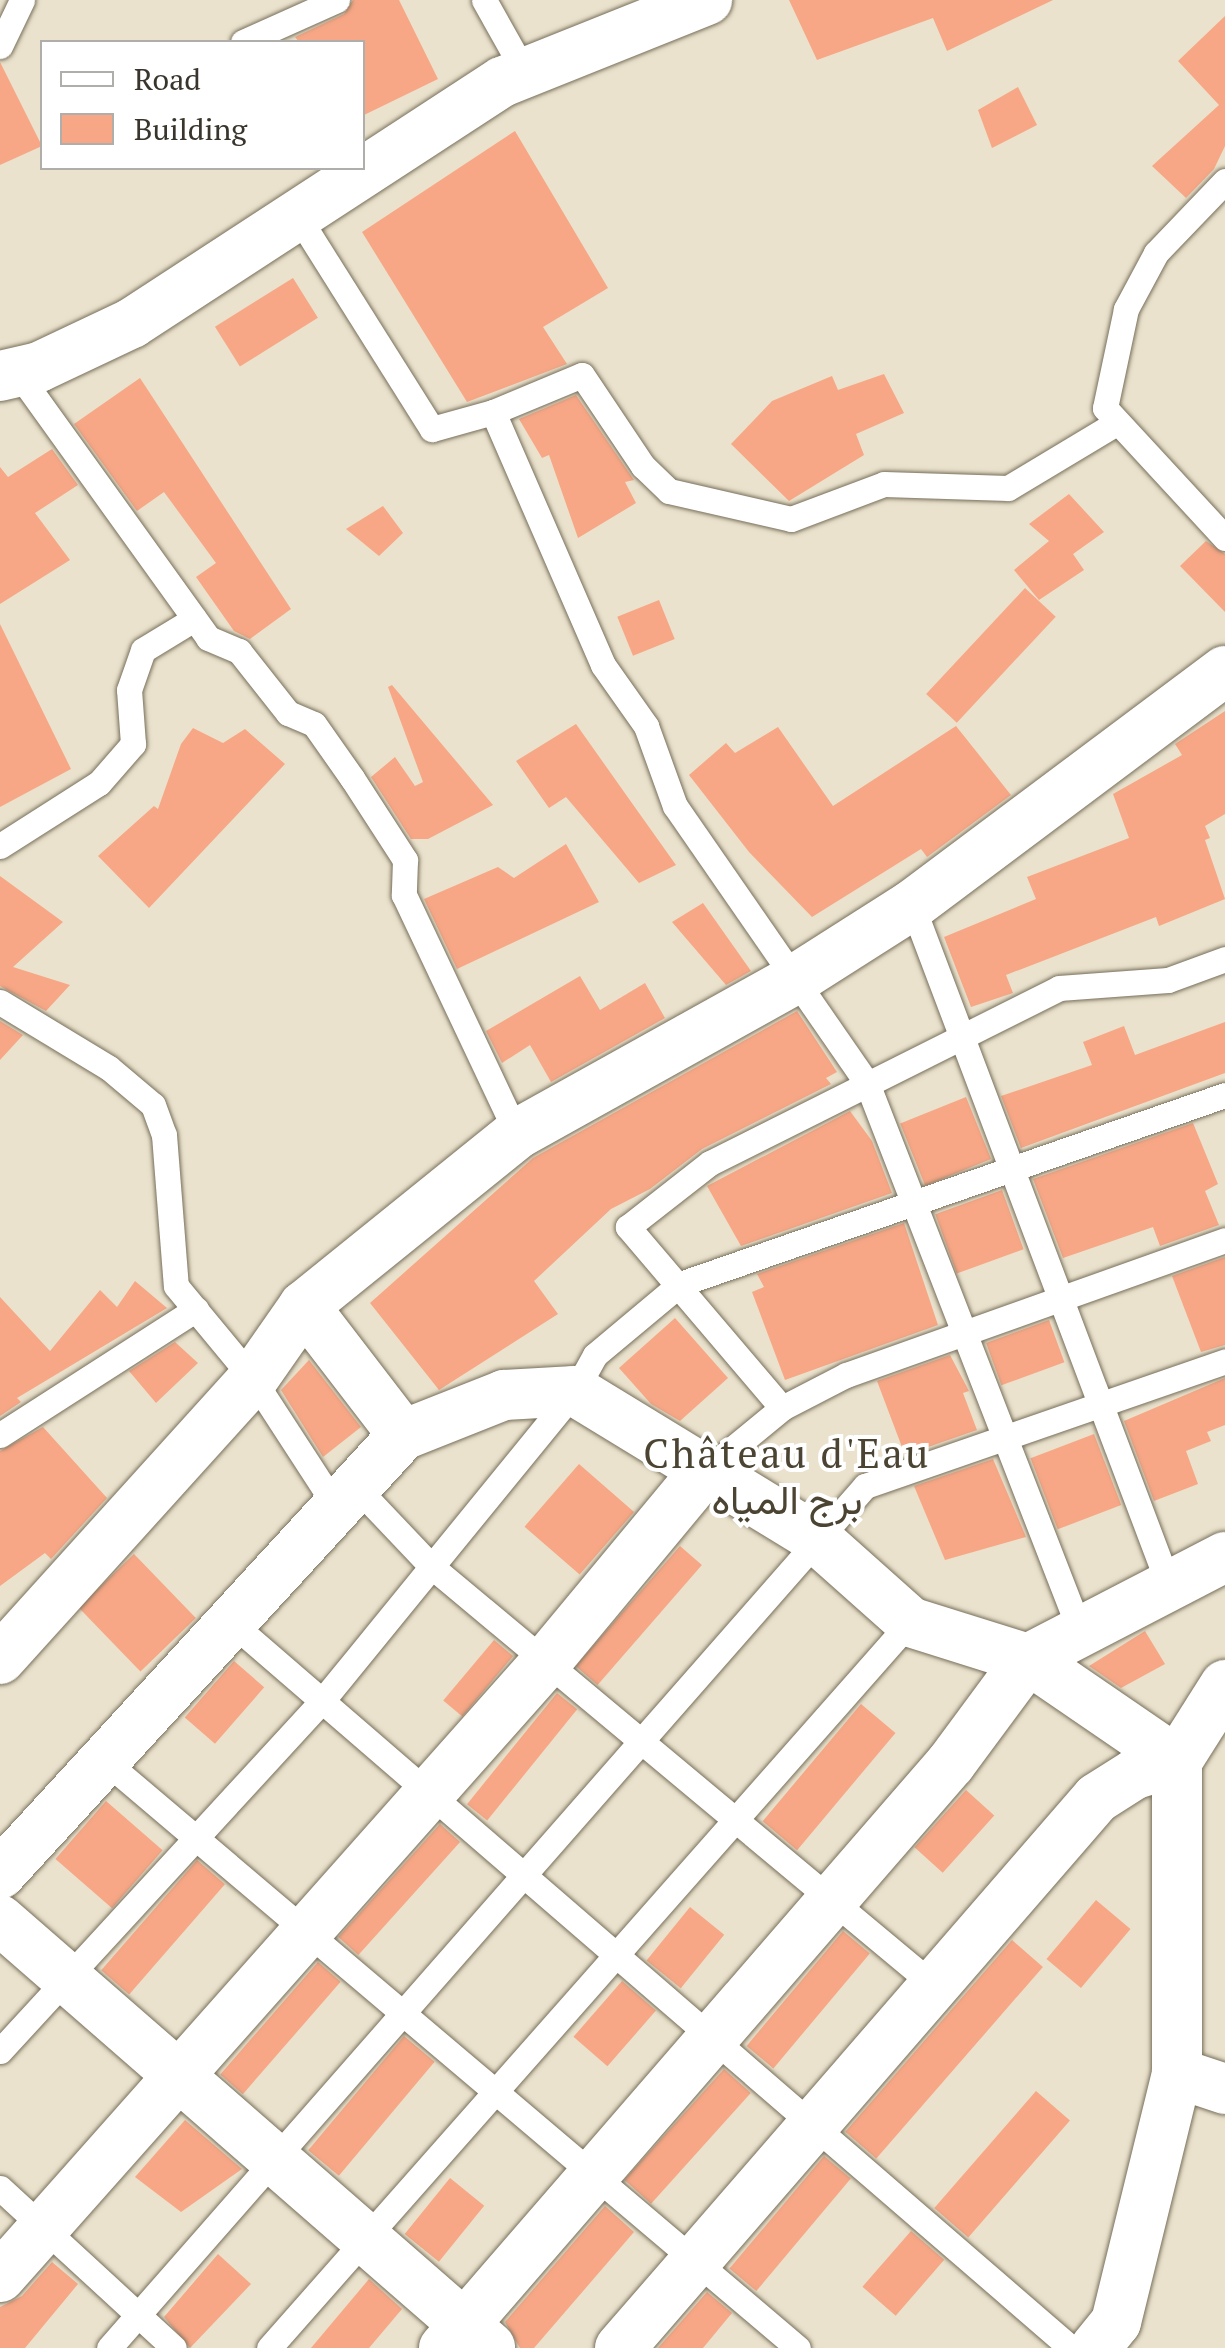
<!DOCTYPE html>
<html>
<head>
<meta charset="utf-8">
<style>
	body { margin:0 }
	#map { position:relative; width:1225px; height:2348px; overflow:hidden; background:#eae2cc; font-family:"PT Serif",Vazirmatn,serif }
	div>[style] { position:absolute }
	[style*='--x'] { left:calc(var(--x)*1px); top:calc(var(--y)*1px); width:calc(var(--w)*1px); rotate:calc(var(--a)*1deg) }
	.building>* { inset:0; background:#f7a786; transform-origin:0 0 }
	.roads { filter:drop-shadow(0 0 2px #776f5b) drop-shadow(0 0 2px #776f5b) }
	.service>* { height:25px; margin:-12.5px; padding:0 12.5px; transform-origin:12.5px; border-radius:12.5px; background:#fff }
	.minor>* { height:50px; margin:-25px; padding:0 25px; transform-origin:25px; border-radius:25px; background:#fff }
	span { translate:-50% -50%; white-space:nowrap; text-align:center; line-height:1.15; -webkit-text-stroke:8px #fff; paint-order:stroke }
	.quarter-label { font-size:40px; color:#4b4432; letter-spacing:2.5px }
	.legend { position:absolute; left:40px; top:40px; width:325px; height:130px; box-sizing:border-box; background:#fff; border:2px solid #b0aeab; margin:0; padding:12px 18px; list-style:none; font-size:30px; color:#39352d }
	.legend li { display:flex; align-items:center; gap:20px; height:50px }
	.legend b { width:50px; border:2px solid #b0aeab }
</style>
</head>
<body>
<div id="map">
	<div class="building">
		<div style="clip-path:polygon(353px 0,399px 0,438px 79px,362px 116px,362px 42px,299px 42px,295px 37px,344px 14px)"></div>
		<div style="clip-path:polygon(789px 0,1053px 0,947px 51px,933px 18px,817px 60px)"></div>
		<div style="clip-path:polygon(1225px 16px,1225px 146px,1214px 169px,1186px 198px,1152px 166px,1219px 105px,1178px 61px)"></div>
		<div style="clip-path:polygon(0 62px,42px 146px,0 165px)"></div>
		<div style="clip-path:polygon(1018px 87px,1037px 125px,992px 148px,978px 110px)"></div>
		<div style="clip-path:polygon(515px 131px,608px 288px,543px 327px,567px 364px,467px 402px,362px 232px)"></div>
		<div style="left:293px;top:278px;width:47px;height:92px;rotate:58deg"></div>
		<div style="clip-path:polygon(884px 374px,904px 413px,856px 434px,864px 455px,789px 501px,731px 444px,772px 401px,832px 376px,838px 390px)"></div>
		<div style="clip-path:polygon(140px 378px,291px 609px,250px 639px,234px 631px,196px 577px,216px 563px,164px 492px,137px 511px,74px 424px)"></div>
		<div style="clip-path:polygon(576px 395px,634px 480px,625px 482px,636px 503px,578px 538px,549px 455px,542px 458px,519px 419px)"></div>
		<div style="clip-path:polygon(52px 449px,78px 485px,35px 513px,70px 560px,0 604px,0 467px,8px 477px)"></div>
		<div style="clip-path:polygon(1069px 494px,1104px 532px,1073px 554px,1084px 570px,1039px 600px,1014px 570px,1049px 541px,1029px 524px)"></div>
		<div style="clip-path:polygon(383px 506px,403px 533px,379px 556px,346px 529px)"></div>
		<div style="clip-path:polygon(1206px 541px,1225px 554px,1225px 612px,1180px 566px)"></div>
		<div style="left:1025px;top:588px;width:42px;height:145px;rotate:43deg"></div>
		<div style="left:659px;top:600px;width:42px;height:45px;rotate:68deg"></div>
		<div style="clip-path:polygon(0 624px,71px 769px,0 807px)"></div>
		<div style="clip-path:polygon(392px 685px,493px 805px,428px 839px,411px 839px,371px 777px,395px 757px,415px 786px,423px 782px,388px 687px)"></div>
		<div style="clip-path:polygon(1225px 711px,1225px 814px,1205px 826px,1210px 838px,1205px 840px,1225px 899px,1159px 926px,1156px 917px,1006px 975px,1013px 993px,971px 1007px,944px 937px,1036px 899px,1027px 877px,1129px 838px,1113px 794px,1182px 755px,1175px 744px)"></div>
		<div style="clip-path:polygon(576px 724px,634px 806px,676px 865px,639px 883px,566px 797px,549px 808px,516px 761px)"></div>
		<div style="clip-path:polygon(956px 726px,1011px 795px,927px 857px,921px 849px,812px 917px,749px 852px,689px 775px,726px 743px,735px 753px,778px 727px,833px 806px)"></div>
		<div style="clip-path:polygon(193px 728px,223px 743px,245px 729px,285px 764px,149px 908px,98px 856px,154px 806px,158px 809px,181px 744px)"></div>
		<div style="clip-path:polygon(566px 844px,599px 902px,457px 969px,424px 899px,498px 867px,514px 878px)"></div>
		<div style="clip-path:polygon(0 876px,63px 922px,13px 967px,70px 985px,46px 1011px,0 986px)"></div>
		<div style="clip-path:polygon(703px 903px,751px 971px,726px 985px,672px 922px)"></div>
		<div style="clip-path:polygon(580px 976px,600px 1010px,645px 983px,665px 1018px,551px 1082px,530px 1045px,502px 1063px,486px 1031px)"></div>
		<div style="clip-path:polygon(797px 1011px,837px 1072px,826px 1078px,831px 1084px,702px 1149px,650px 1189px,611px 1209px,534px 1281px,558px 1314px,439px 1390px,370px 1303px,533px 1158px)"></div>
		<div style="clip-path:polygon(0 1021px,23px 1035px,0 1060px)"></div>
		<div style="clip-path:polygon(1225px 1022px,1225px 1073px,1021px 1148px,1001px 1096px,1092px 1065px,1083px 1042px,1124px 1026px,1135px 1055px)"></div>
		<div style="left:966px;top:1097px;width:67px;height:71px;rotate:68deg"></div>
		<div style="clip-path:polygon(850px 1111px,872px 1141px,892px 1193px,741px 1246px,707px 1186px)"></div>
		<div style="clip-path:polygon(1193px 1123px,1218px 1184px,1205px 1191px,1219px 1225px,1160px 1246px,1153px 1227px,1063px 1258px,1033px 1179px)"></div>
		<div style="left:1002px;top:1190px;width:63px;height:71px;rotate:70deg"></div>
		<div style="clip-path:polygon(904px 1223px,938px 1325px,785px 1380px,752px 1292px,764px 1287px,757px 1274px)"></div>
		<div style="clip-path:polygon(1225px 1257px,1225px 1345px,1201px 1352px,1172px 1276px)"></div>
		<div style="clip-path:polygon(135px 1281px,167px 1308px,17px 1398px,21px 1402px,0 1416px,0 1297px,50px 1351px,100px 1290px,117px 1307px)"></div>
		<div style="clip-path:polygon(675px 1318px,728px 1378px,680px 1421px,651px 1404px,619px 1368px)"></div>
		<div style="left:1049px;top:1320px;width:45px;height:67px;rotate:70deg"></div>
		<div style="clip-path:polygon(175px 1342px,198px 1363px,156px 1403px,129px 1371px)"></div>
		<div style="clip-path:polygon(950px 1355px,969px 1391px,963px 1393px,977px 1430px,905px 1455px,877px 1381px)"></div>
		<div style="clip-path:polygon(309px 1360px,361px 1427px,323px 1457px,281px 1390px)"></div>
		<div style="clip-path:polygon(1225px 1378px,1225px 1425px,1207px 1432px,1211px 1441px,1186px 1451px,1198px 1484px,1154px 1501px,1124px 1421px)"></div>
		<div style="clip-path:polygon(43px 1427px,107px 1498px,51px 1559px,45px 1553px,0 1586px,0 1451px)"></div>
		<div style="left:1094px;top:1434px;width:76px;height:68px;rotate:69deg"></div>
		<div style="clip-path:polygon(993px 1459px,1026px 1537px,945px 1560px,914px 1486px)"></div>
		<div style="left:579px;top:1464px;width:73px;height:83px;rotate:41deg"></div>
		<div style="left:680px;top:1546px;width:29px;height:159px;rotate:41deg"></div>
		<div style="left:134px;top:1554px;width:89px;height:77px;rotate:46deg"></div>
		<div style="clip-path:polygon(1145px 1631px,1165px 1664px,1121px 1688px,1089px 1666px)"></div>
		<div style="left:494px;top:1640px;width:25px;height:79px;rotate:40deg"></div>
		<div style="left:234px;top:1661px;width:40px;height:75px;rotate:41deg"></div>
		<div style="left:557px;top:1693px;width:26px;height:143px;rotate:39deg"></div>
		<div style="left:861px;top:1704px;width:45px;height:153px;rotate:40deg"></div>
		<div style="left:966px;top:1790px;width:38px;height:77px;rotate:42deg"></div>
		<div style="left:106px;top:1801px;width:75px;height:77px;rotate:41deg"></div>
		<div style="left:440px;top:1824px;width:27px;height:152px;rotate:42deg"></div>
		<div style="left:197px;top:1860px;width:37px;height:146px;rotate:41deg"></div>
		<div style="left:1096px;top:1900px;width:45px;height:77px;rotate:40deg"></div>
		<div style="left:690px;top:1907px;width:44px;height:69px;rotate:39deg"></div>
		<div style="left:843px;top:1931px;width:35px;height:150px;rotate:40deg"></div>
		<div style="left:1012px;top:1940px;width:41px;height:254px;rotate:41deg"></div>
		<div style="left:318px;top:1962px;width:30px;height:149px;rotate:41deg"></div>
		<div style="left:622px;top:1981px;width:45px;height:74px;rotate:41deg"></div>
		<div style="left:404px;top:2036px;width:40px;height:149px;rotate:40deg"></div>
		<div style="left:724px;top:2069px;width:36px;height:149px;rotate:42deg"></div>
		<div style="left:1036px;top:2091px;width:45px;height:155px;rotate:41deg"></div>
		<div style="clip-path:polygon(185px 2120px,242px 2169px,181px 2212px,135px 2177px)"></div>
		<div style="left:824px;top:2156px;width:35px;height:147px;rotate:40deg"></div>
		<div style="left:450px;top:2178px;width:44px;height:72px;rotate:39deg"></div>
		<div style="clip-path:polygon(605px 2206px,634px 2232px,534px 2348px,520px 2348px,505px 2322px)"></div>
		<div style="left:911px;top:2231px;width:44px;height:74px;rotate:41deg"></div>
		<div style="clip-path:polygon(218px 2254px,251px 2284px,190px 2348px,164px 2317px)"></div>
		<div style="clip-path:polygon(52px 2262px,78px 2284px,25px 2348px,0 2348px,0 2307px,22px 2296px)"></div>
		<div style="clip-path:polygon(369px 2279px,402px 2309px,369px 2348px,311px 2348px)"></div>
		<div style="clip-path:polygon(707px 2292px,732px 2313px,703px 2348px,658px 2348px)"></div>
	</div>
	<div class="roads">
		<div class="service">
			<div style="--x:484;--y:0;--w:84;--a:60.7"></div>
			<div style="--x:243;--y:42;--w:103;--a:-24.1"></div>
			<div style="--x:0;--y:46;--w:51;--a:-64.4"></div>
			<div style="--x:1225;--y:181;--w:100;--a:133.8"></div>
			<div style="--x:1156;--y:253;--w:64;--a:118.2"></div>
			<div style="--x:1126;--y:309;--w:101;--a:102"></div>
			<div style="--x:1105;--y:408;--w:177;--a:47.3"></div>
			<div style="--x:297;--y:215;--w:253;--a:57.8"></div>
			<div style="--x:432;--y:429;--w:63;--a:-15.6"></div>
			<div style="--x:493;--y:412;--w:276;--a:66.5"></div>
			<div style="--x:603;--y:665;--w:75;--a:54.8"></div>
			<div style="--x:646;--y:726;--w:85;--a:70.1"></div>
			<div style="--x:675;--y:806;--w:337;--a:55.3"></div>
			<div style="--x:867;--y:1083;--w:588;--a:68.76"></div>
			<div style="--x:15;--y:369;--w:331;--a:54.3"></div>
			<div style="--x:208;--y:638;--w:34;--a:23"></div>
			<div style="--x:239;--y:651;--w:79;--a:51.7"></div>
			<div style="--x:288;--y:713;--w:28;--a:23"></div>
			<div style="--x:314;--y:724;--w:66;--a:54.9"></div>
			<div style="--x:352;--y:778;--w:98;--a:57.1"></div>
			<div style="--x:405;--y:860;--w:35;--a:92"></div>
			<div style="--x:404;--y:895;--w:264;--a:64.7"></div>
			<div style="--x:493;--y:412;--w:96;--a:-22.6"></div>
			<div style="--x:582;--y:375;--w:110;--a:56.2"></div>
			<div style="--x:643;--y:466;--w:36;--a:44"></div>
			<div style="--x:669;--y:491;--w:125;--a:12.9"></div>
			<div style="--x:791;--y:519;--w:99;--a:-20.6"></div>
			<div style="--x:884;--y:484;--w:124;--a:1.8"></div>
			<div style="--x:1008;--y:488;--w:126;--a:-31"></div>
			<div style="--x:0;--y:846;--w:117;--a:-32.5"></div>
			<div style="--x:99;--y:783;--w:52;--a:-48.9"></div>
			<div style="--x:133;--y:744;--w:54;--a:-94.2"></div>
			<div style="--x:129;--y:690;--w:42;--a:-70.7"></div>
			<div style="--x:143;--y:650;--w:60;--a:-31.3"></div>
			<div style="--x:912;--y:905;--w:728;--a:69.32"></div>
			<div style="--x:0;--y:1002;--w:127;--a:31.2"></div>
			<div style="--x:109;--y:1068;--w:57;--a:40.1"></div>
			<div style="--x:153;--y:1105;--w:32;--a:70"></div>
			<div style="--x:164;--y:1135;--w:151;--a:85.5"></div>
			<div style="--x:176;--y:1286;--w:121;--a:50.4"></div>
			<div style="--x:253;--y:1379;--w:156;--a:57"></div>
			<div style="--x:782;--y:1408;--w:238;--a:-130.4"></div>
			<div style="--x:628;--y:1227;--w:104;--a:-38"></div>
			<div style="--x:710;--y:1163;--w:390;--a:-26.6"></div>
			<div style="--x:1059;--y:988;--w:109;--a:-4.2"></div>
			<div style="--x:1168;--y:980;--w:61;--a:-20.2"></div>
			<div style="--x:0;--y:1435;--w:233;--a:-32.7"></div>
			<div style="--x:703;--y:1473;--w:102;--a:-39.4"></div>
			<div style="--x:782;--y:1408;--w:72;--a:-27.3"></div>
			<div style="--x:846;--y:1375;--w:402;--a:-19.6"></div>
			<div style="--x:357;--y:1488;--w:108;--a:46.5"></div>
			<div style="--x:431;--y:1566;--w:651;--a:39.83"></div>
			<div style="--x:233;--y:1624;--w:1107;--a:40.83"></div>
			<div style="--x:105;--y:1761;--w:908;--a:40.27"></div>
			<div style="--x:0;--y:2051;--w:476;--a:-47.4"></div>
			<div style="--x:322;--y:1701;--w:400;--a:-50.8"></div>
			<div style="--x:575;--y:1391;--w:41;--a:-60.9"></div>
			<div style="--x:595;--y:1355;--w:111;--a:-39.9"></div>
			<div style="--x:680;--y:1284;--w:577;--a:-19.13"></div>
			<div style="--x:0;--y:2188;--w:236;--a:42.6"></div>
			<div style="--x:109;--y:2348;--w:1147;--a:-48.75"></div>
			<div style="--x:865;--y:1486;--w:381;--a:-19.1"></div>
			<div style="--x:269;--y:2348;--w:968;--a:-48.56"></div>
		</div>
		<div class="minor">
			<div style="--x:0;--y:376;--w:40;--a:-13"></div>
			<div style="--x:39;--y:367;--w:103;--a:-25.3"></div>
			<div style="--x:132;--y:323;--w:442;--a:-33.1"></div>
			<div style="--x:502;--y:82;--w:221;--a:-21.8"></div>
			<div style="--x:304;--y:1306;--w:163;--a:52.5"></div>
			<div style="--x:403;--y:1435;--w:109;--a:-21.6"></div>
			<div style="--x:504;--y:1395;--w:71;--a:-3.2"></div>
			<div style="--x:575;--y:1391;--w:284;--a:31.4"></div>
			<div style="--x:817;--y:1539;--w:125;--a:41.7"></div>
			<div style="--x:910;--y:1622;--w:124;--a:17.4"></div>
			<div style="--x:1028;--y:1659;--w:181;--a:34.4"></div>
			<div style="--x:0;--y:1659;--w:377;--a:-47.9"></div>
			<div style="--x:253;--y:1379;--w:89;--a:-55.1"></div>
			<div style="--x:304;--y:1306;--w:274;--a:-38.9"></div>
			<div style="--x:517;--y:1134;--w:323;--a:-29.1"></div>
			<div style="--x:799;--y:977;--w:134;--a:-32.5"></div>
			<div style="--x:912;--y:905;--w:391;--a:-36.8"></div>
			<div style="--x:0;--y:1874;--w:596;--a:-47.45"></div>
			<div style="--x:0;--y:1920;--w:650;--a:41.07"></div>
			<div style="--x:1177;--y:2073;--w:51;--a:18.4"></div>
			<div style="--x:0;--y:2277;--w:822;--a:-48.4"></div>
			<div style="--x:546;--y:1662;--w:246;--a:-50.3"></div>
			<div style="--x:444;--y:2348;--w:774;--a:-49.09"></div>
			<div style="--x:951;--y:1763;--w:129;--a:-53.5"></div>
			<div style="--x:1028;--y:1659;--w:222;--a:-27.4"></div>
			<div style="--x:620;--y:2348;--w:728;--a:-49.07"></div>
			<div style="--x:1097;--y:1798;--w:45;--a:-32.3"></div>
			<div style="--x:1135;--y:1774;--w:44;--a:-17.2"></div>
			<div style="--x:1095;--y:2348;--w:33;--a:-51"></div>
			<div style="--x:1116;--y:2322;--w:256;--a:-76.2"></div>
			<div style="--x:1177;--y:2073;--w:312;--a:-90"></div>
			<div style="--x:1177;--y:1761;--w:90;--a:-57.7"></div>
		</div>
	</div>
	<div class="quarter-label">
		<span style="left:787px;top:1476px">Château d'Eau<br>برج المياه</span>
	</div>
	<ul class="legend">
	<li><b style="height:12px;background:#fff"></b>Road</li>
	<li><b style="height:28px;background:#f7a786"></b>Building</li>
	</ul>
</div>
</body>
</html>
